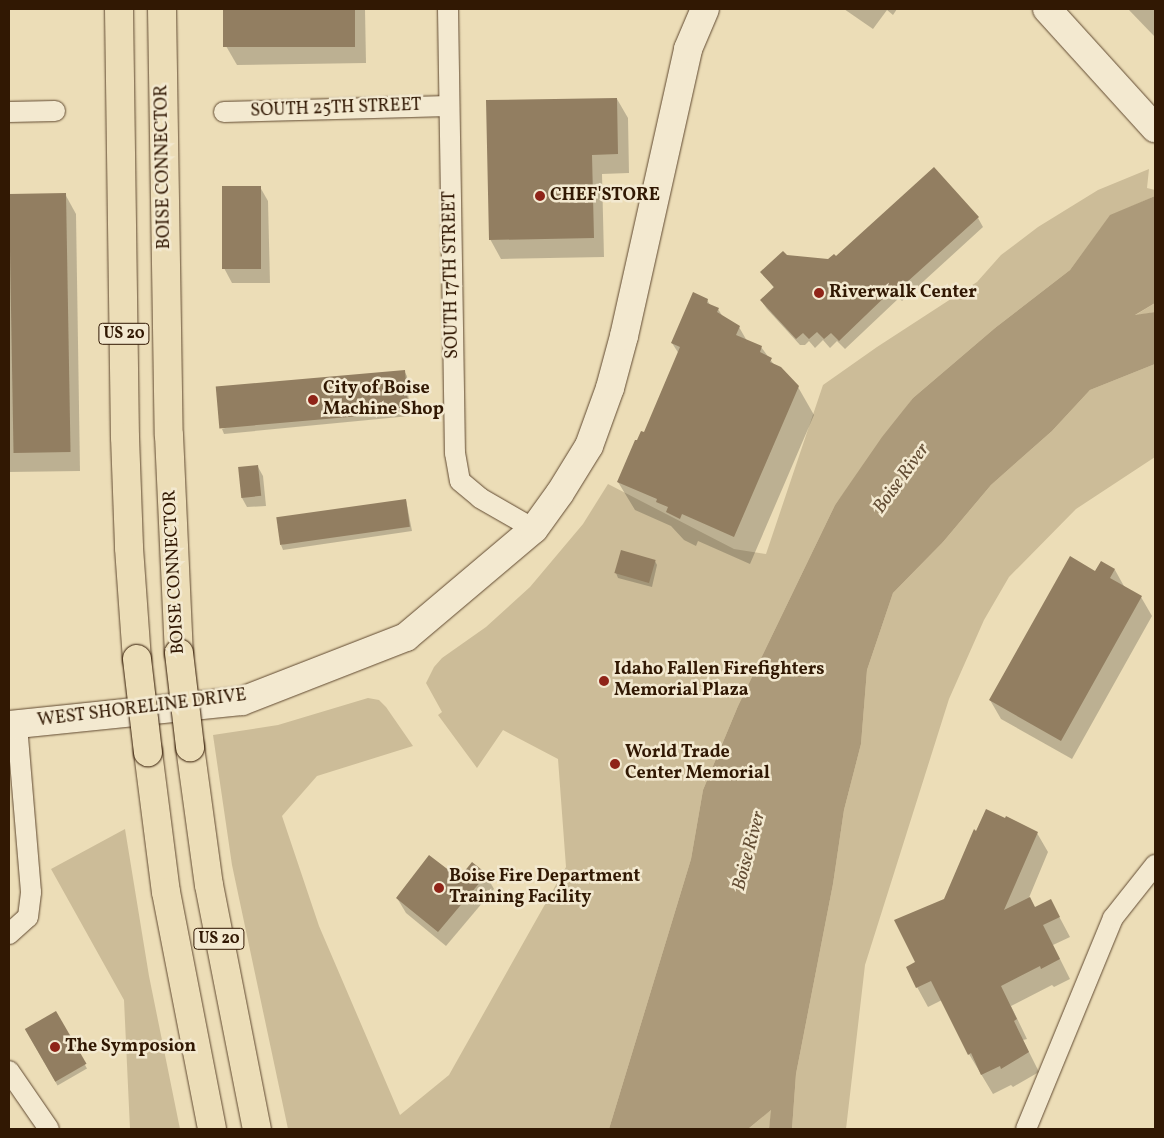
<!DOCTYPE html>
<html>
<head>
<meta charset="utf-8">
<style>
	body { margin:0 }
	#map { position:relative; width:1164px; height:1138px; overflow:hidden; background:#ecddb7; font-family:Vollkorn,serif }
	div>[style] { position:absolute }
	[style*='--x'] { left:calc(var(--x)*1px); top:calc(var(--y)*1px); width:calc(var(--w)*1px); rotate:calc(var(--a)*1deg) }
	.green>* { inset:0; background:#ccbc98 }
	.water>* { inset:0; background:#ac9a7a }
	.shadow>* { inset:0; background:#0003; transform-origin:0 0 }
	.building>* { inset:0; background:#927e61; transform-origin:0 0 }
	.roads { filter:drop-shadow(0 0 1px #604930) drop-shadow(0 0 1px #604930) }
	.street>* { height:20px; margin:-10px; padding:0 10px; transform-origin:10px; border-radius:10px; background:#f3e9d0 }
	.secondary>* { height:28px; margin:-14px; padding:0 14px; transform-origin:14px; border-radius:14px; background:#f3e9d0 }
	.highway>* { height:28px; margin:-14px; padding:0 14px; transform-origin:14px; border-radius:14px; background:#ecddb7 }
	.bridges { filter:drop-shadow(0 0 1px #311803) drop-shadow(0 0 1px #311803) }
	.highway-bridge>* { height:28px; margin:-14px; padding:0 14px; transform-origin:14px; border-radius:14px; background:#ecddb7 }
	.dots>* { width:14px; height:14px; translate:-50% -50%; box-sizing:border-box; border:2px solid #f3e9d0; border-radius:50% }
	span { translate:-50% -50%; white-space:nowrap; text-align:center; line-height:1.15; -webkit-text-stroke:5px #f3e9d0; paint-order:stroke }
	.shield-label span { padding:1px 4px; background:#f3e9d0; border:1px solid; border-radius:4px; -webkit-text-stroke-width:0 }
	.shield-label { font-size:16px; color:#311803; font-weight:700 }
	.street-label { font-size:18px; color:#311803 }
	.poi-label { font-size:18px; color:#311803; font-weight:700 }
	.left { translate:0 -50%; text-align:left }
	.water-label { font-size:19px; color:#624c33; font-style:italic }
	.frame { position:absolute; inset:0; border:10px solid #311803; pointer-events:none }
</style>
</head>
<body>
<div id="map">
	<div class="green">
		<div style="clip-path:polygon(1149px 169px,1147px 188px,1155px 190px,1155px 196px,1110px 216px,1070px 270px,995px 328px,913px 398px,835px 505px,738px 706px,703px 790px,691px 859px,609px 1129px,288px 1129px,232px 865px,213px 735px,278px 725px,368px 698px,379px 700px,386px 707px,413px 746px,317px 776px,282px 816px,319px 926px,400px 1115px,449px 1075px,566px 867px,558px 759px,503px 730px,477px 768px,438px 715px,442px 712px,426px 683px,434px 667px,442px 658px,486px 627px,530px 587px,583px 524px,608px 484px,734px 549px,766px 554px,823px 385px,877px 347px,977px 282px,1001px 255px,1038px 227px,1098px 190px)"></div>
		<div style="clip-path:polygon(1155px 303px,1155px 312px,1134px 316px)"></div>
		<div style="clip-path:polygon(1155px 364px,1155px 457px,1076px 509px,1009px 577px,984px 620px,949px 699px,865px 965px,846px 1129px,792px 1129px,796px 1074px,833px 884px,844px 810px,861px 744px,867px 670px,893px 593px,943px 542px,991px 485px,1052px 431px,1090px 390px)"></div>
		<div style="clip-path:polygon(125px 829px,149px 976px,180px 1129px,130px 1129px,124px 1000px,51px 869px)"></div>
		<div style="clip-path:polygon(772px 1109px,769px 1129px,748px 1129px)"></div>
	</div>
	<div class="water">
		<div style="clip-path:polygon(1155px 196px,1155px 303px,1135px 315px,1155px 312px,1155px 364px,1090px 390px,1052px 431px,991px 485px,943px 542px,893px 593px,867px 670px,861px 744px,844px 810px,833px 884px,796px 1074px,792px 1129px,769px 1129px,771px 1110px,748px 1129px,609px 1129px,691px 859px,703px 790px,738px 706px,835px 505px,882px 437px,913px 398px,995px 328px,1070px 270px,1110px 215px)"></div>
	</div>
	<div class="shadow">
		<div style="clip-path:polygon(225px 9px,365px 9px,366px 63px,237px 65px,226px 46px)"></div>
		<div style="clip-path:polygon(844px 9px,897px 9px,893px 15px,887px 10px,873px 29px)"></div>
		<div style="clip-path:polygon(1128px 9px,1155px 9px,1155px 37px)"></div>
		<div style="clip-path:polygon(617px 99px,628px 118px,629px 173px,602px 174px,604px 257px,501px 259px,490px 239px)"></div>
		<div style="clip-path:polygon(260px 187px,268px 201px,270px 283px,232px 283px,224px 268px)"></div>
		<div style="clip-path:polygon(65px 194px,76px 214px,80px 471px,9px 472px,9px 195px)"></div>
		<div style="clip-path:polygon(978px 218px,983px 227px,902px 301px,899px 298px,845px 349px,837px 341px,830px 348px,823px 340px,815px 348px,809px 341px,805px 345px,800px 345px,767px 309px,761px 300px,774px 288px,762px 272px,786px 256px,828px 260px)"></div>
		<div style="clip-path:polygon(707px 300px,711px 306px,718px 309px,723px 317px,739px 327px,747px 341px,761px 347px,775px 366px,798px 387px,814px 415px,750px 564px,698px 541px,696px 546px,684px 540px,671px 526px,635px 510px,618px 482px,644px 434px,679px 354px,672px 343px)"></div>
		<div style="clip-path:polygon(404px 371px,407px 376px,410px 416px,224px 434px,222px 429px)"></div>
		<div style="clip-path:polygon(258px 467px,263px 476px,266px 506px,247px 507px,242px 498px)"></div>
		<div style="clip-path:polygon(406px 500px,412px 531px,283px 550px,281px 545px)"></div>
		<div style="clip-path:polygon(655px 561px,657px 565px,652px 587px,618px 578px,616px 573px)"></div>
		<div style="clip-path:polygon(1115px 570px,1125px 588px,1141px 597px,1152px 616px,1072px 759px,1001px 719px,990px 700px,1096px 572px)"></div>
		<div style="clip-path:polygon(1037px 833px,1048px 852px,1028px 900px,1035px 908px,1050px 901px,1061px 920px,1070px 937px,1053px 945px,1070px 979px,1054px 987px,1052px 985px,1011px 1006px,1027px 1039px,1023px 1040px,1039px 1072px,1013px 1087px,1011px 1085px,993px 1094px,969px 1054px,942px 1000px,928px 1007px,917px 987px,916px 963px,945px 900px)"></div>
		<div style="clip-path:polygon(486px 875px,494px 889px,446px 946px,406px 913px,397px 898px,459px 880px)"></div>
		<div style="left:55px;top:1013px;width:64px;height:34px;rotate:60deg"></div>
	</div>
	<div class="building">
		<div style="left:223px;top:9px;width:132px;height:38px"></div>
		<div style="clip-path:polygon(617px 98px,618px 154px,592px 155px,594px 238px,489px 240px,486px 100px)"></div>
		<div style="clip-path:polygon(934px 167px,979px 217px,896px 292px,893px 289px,839px 341px,831px 333px,824px 339px,817px 332px,809px 339px,803px 333px,796px 339px,760px 300px,774px 287px,760px 272px,783px 251px,787px 255px,828px 259px,834px 254px,836px 256px)"></div>
		<div style="left:222px;top:186px;width:39px;height:83px"></div>
		<div style="left:66px;top:193px;width:259px;height:57px;rotate:89deg"></div>
		<div style="clip-path:polygon(693px 292px,708px 299px,707px 303px,719px 308px,717px 312px,740px 326px,736px 335px,762px 346px,760px 352px,772px 358px,770px 362px,781px 367px,799px 386px,734px 537px,682px 514px,680px 519px,666px 512px,668px 507px,656px 502px,657px 499px,617px 482px,635px 440px,637px 440px,641px 431px,644px 432px,680px 347px,671px 343px)"></div>
		<div style="left:405px;top:370px;width:42px;height:190px;rotate:85deg"></div>
		<div style="left:258px;top:465px;width:31px;height:20px;rotate:84deg"></div>
		<div style="left:406px;top:499px;width:28px;height:131px;rotate:82deg"></div>
		<div style="left:621px;top:550px;width:36px;height:24px;rotate:16deg"></div>
		<div style="clip-path:polygon(1070px 556px,1095px 571px,1101px 561px,1115px 569px,1110px 578px,1142px 596px,1061px 741px,989px 700px)"></div>
		<div style="clip-path:polygon(986px 809px,1005px 818px,1006px 816px,1038px 832px,1004px 910px,1030px 897px,1035px 907px,1051px 899px,1060px 917px,1043px 925px,1060px 959px,1041px 969px,1040px 966px,1001px 986px,1017px 1019px,1014px 1021px,1029px 1052px,1001px 1069px,1000px 1066px,981px 1075px,971px 1053px,968px 1055px,931px 981px,916px 988px,906px 967px,915px 962px,894px 920px,944px 899px,974px 829px,976px 831px)"></div>
		<div style="clip-path:polygon(429px 855px,459px 878px,472px 862px,487px 874px,438px 932px,396px 898px)"></div>
		<div style="left:56px;top:1011px;width:61px;height:36px;rotate:60deg"></div>
	</div>
	<div class="roads">
		<div class="street">
			<div style="--x:448;--y:9;--w:444;--a:89.1"></div>
			<div style="--x:455;--y:453;--w:28;--a:80"></div>
			<div style="--x:460;--y:481;--w:26;--a:40"></div>
			<div style="--x:480;--y:498;--w:62;--a:29.9"></div>
			<div style="--x:9;--y:112;--w:46;--a:-1.2"></div>
			<div style="--x:224;--y:112;--w:225;--a:-1.5"></div>
			<div style="--x:9;--y:934;--w:25;--a:-42"></div>
			<div style="--x:28;--y:917;--w:25;--a:-83"></div>
			<div style="--x:31;--y:892;--w:169;--a:-94.8"></div>
			<div style="--x:9;--y:1071;--w:70;--a:55.4"></div>
			<div style="--x:1026;--y:1129;--w:228;--a:-67.6"></div>
			<div style="--x:1113;--y:918;--w:68;--a:-51.6"></div>
		</div>
		<div class="secondary">
			<div style="--x:1047;--y:9;--w:161;--a:47.8"></div>
			<div style="--x:9;--y:725;--w:234;--a:-5.9"></div>
			<div style="--x:242;--y:701;--w:176;--a:-21.3"></div>
			<div style="--x:406;--y:637;--w:167;--a:-40.2"></div>
			<div style="--x:534;--y:529;--w:44;--a:-54.2"></div>
			<div style="--x:560;--y:493;--w:55;--a:-58.3"></div>
			<div style="--x:589;--y:446;--w:62;--a:-70.1"></div>
			<div style="--x:610;--y:388;--w:54;--a:-74.9"></div>
			<div style="--x:624;--y:336;--w:294;--a:-77.4"></div>
			<div style="--x:688;--y:49;--w:43;--a:-67"></div>
		</div>
		<div class="highway">
			<div style="--x:119;--y:9;--w:428;--a:89.2"></div>
			<div style="--x:125;--y:437;--w:111;--a:87.9"></div>
			<div style="--x:129;--y:548;--w:111;--a:85.9"></div>
			<div style="--x:162;--y:9;--w:426;--a:89.1"></div>
			<div style="--x:169;--y:435;--w:218;--a:87.4"></div>
			<div style="--x:190;--y:747;--w:139;--a:82.2"></div>
			<div style="--x:209;--y:885;--w:249;--a:78.9"></div>
			<div style="--x:148;--y:752;--w:141;--a:82.7"></div>
			<div style="--x:166;--y:892;--w:241;--a:79"></div>
		</div>
	</div>
	<div class="bridges">
		<div class="highway-bridge">
			<div style="--x:179;--y:653;--w:95;--a:83.3"></div>
			<div style="--x:137;--y:659;--w:94;--a:83.3"></div>
		</div>
	</div>
	<div class="dots">
		<div style="left:540px;top:196px;background:#8f2418"></div>
		<div style="left:819px;top:293px;background:#8f2418"></div>
		<div style="left:313px;top:400px;background:#8f2418"></div>
		<div style="left:604px;top:681px;background:#8f2418"></div>
		<div style="left:615px;top:764px;background:#8f2418"></div>
		<div style="left:439px;top:888px;background:#8f2418"></div>
		<div style="left:55px;top:1047px;background:#8f2418"></div>
	</div>
	<div class="shield-label">
		<span style="left:124px;top:334px">US 20</span>
		<span style="left:219px;top:939px">US 20</span>
	</div>
	<div class="street-label">
		<span style="left:336px;top:109px;rotate:-2deg">SOUTH 25TH STREET</span>
		<span style="left:164px;top:167px;rotate:-91deg">BOISE CONNECTOR</span>
		<span style="left:452px;top:275px;rotate:-91deg">SOUTH 17TH STREET</span>
		<span style="left:175px;top:572px;rotate:-93deg">BOISE CONNECTOR</span>
		<span style="left:142px;top:709px;rotate:-7deg">WEST SHORELINE DRIVE</span>
	</div>
	<div class="poi-label">
		<span class="left" style="left:550px;top:196px">CHEF'STORE</span>
		<span class="left" style="left:829px;top:293px">Riverwalk Center</span>
		<span class="left" style="left:323px;top:400px">City of Boise<br>Machine Shop</span>
		<span class="left" style="left:614px;top:681px">Idaho Fallen Firefighters<br>Memorial Plaza</span>
		<span class="left" style="left:625px;top:764px">World Trade<br>Center Memorial</span>
		<span class="left" style="left:449px;top:888px">Boise Fire Department<br>Training Facility</span>
		<span class="left" style="left:65px;top:1047px">The Symposion</span>
	</div>
	<div class="water-label">
		<span style="left:902px;top:479px;rotate:-54deg">Boise River</span>
		<span style="left:750px;top:851px;rotate:-75deg">Boise River</span>
	</div>
	<div class="frame"></div>
</div>
</body>
</html>
